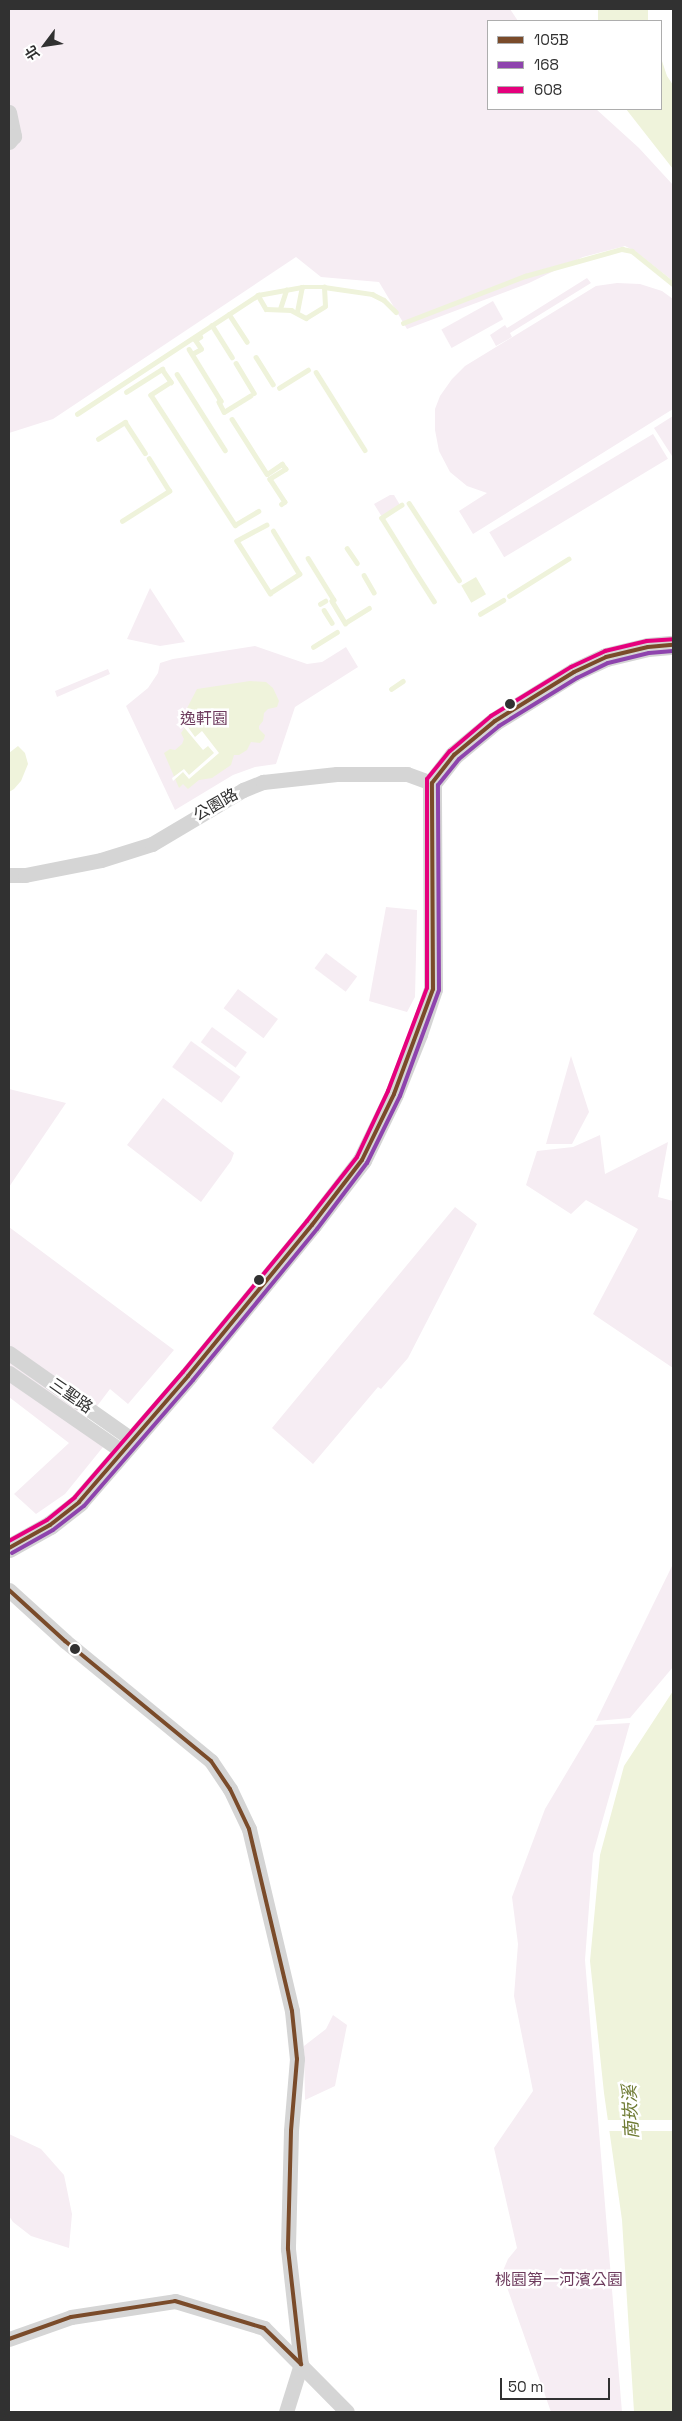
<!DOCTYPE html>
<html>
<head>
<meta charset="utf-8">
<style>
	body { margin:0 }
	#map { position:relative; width:682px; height:2421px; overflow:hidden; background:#fff; font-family:"Space Grotesk","Noto Sans TC",sans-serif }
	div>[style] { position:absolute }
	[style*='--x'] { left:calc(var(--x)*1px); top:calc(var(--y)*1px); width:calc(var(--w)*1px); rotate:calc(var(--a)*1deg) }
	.green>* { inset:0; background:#f6edf3; transform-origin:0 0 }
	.water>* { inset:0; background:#eff3db; transform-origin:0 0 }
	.pier>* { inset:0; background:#fff; transform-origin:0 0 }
	.stream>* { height:4.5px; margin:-2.25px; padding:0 2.25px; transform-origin:2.25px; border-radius:2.25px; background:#eff3db }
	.minor>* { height:15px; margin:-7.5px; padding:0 7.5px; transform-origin:7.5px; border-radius:7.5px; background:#d5d5d5 }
	.tertiary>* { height:19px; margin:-9.5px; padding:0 9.5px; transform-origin:9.5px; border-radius:9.5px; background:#d5d5d5 }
	.bus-1>* { height:4px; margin:-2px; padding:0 2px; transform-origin:2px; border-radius:2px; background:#7a4b2a }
	.bus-2>* { height:4px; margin:-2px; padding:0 2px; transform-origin:2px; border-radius:2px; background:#8e44ad }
	.bus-3>* { height:4px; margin:-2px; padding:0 2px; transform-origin:2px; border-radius:2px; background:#e5007d }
	.dots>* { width:14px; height:14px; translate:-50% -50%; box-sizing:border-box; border:2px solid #fff; border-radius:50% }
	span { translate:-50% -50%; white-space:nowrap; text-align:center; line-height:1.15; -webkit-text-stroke:5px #fff; paint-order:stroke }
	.park-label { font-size:16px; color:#6e3c5e }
	.street-label { font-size:16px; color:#313131 }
	.water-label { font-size:18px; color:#6f7b33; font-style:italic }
	.frame { position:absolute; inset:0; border:10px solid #313131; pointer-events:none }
	.legend { position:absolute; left:487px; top:20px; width:175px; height:90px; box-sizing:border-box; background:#fff; border:1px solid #adadad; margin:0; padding:6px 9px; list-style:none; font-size:15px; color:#313131 }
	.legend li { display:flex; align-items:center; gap:10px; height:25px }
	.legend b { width:25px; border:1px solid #adadad }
	.north { position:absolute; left:20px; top:20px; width:50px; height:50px; -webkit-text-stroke:4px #fff; paint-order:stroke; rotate:239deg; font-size:14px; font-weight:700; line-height:20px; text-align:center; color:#313131 }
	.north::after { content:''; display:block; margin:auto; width:18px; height:22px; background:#313131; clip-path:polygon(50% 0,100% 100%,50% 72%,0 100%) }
	.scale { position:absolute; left:500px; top:2378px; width:110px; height:22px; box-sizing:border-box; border:2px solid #313131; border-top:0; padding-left:6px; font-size:15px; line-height:18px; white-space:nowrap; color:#313131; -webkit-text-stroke:4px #fff; paint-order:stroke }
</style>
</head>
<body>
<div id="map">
	<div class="green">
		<div style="clip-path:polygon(9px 9px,510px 9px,518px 21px,488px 21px,488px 109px,596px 109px,639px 148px,673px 185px,673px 281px,635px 251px,625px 246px,583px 257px,529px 283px,407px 329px,379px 282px,321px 277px,296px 257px,53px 419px,9px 433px)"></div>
		<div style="clip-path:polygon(587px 278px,591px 283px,510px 333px,512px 337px,496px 346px,490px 335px,505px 325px,507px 328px)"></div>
		<div style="clip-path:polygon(617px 283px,640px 284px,662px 291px,673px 299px,673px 409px,473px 534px,459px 511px,487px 493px,467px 486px,450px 472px,439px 451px,435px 430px,435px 409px,440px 396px,452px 379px,465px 366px,596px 286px)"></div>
		<div style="left:493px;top:301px;width:21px;height:59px;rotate:61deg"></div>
		<div style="clip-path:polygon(673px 416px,673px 455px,672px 456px,654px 428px)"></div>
		<div style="left:653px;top:434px;width:29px;height:191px;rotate:59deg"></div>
		<div style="clip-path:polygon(390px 495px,394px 495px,400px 505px,382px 517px,374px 504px)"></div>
		<div style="clip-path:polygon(150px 588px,185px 642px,160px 646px,127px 639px)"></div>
		<div style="clip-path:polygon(255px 646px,307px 664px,322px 662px,346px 647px,358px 667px,295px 707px,276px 764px,255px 767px,233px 775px,175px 810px,126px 706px,148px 688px,158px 673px,160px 663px,173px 659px)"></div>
		<div style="clip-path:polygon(108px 669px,110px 674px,57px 697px,55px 691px)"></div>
		<div style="clip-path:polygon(386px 907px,417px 910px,415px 997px,407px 1012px,369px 1001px)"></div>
		<div style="left:326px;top:953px;width:39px;height:19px;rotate:37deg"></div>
		<div style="left:238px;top:989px;width:50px;height:24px;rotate:37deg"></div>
		<div style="left:212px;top:1027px;width:43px;height:19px;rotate:36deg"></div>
		<div style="left:191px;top:1041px;width:61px;height:32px;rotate:36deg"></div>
		<div style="clip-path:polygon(571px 1056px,589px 1112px,572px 1144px,546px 1144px)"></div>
		<div style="clip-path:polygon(9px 1089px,66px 1103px,9px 1187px)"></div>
		<div style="clip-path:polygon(163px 1098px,234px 1153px,231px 1161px,201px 1202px,127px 1145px)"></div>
		<div style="clip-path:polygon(600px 1135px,605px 1174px,668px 1142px,658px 1197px,673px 1201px,673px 1368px,593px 1314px,638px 1229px,586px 1200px,571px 1214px,526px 1185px,537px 1151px,573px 1147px)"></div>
		<div style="clip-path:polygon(455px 1207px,477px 1224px,408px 1358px,381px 1389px,378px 1387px,313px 1464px,272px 1428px)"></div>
		<div style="clip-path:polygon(9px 1227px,174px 1350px,128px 1404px,110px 1389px,82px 1426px,103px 1447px,65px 1494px,36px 1514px,14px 1494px,69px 1443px,9px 1397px)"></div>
		<div style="clip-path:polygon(673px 1564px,673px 1667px,630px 1718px,596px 1721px)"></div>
		<div style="clip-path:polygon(630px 1723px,593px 1854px,585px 1960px,622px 2412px,551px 2412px,502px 2273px,508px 2259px,517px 2248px,494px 2148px,533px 2091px,514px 1996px,518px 1944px,512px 1897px,545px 1809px,595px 1725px)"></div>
		<div style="clip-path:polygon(333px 2015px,347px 2025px,335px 2086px,305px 2100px,304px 2046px,326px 2029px)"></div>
		<div style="clip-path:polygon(9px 2134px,41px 2149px,64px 2175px,72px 2214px,69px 2248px,31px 2236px,13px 2222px,9px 2216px)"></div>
	</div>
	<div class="water">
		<div style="left:598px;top:9px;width:50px;height:12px"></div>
		<div style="clip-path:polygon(661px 58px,667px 76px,673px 85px,673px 169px,626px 109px,661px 109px)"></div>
		<div style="left:476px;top:577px;width:20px;height:17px;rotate:60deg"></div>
		<div style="clip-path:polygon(250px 681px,266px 682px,273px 688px,279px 701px,277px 707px,268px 709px,264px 713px,263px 721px,259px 726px,259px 729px,265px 735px,264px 739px,260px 743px,251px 742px,247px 750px,239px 755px,234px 755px,231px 765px,212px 778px,199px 780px,188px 789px,183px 784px,179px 788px,164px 753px,170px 749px,175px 750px,182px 744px,184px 739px,181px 733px,189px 722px,185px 712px,197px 689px)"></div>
		<div style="clip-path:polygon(18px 746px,25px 753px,28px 764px,21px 781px,14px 789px,9px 792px,9px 753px)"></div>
		<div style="clip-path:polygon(673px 1691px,673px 2412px,634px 2412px,622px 2220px,604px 2093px,590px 1961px,600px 1855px,624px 1766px)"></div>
	</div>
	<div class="pier">
		<div style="clip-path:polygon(185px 723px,195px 737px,202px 731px,219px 753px,189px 779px,183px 772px,173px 781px,172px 778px,184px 769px,189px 775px,214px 753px,208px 746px,203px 750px,183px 726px)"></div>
		<div style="left:673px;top:2120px;width:11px;height:68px;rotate:90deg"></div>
	</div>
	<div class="stream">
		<div style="--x:258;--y:295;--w:16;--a:60"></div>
		<div style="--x:266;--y:309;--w:25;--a:2"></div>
		<div style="--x:291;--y:310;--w:17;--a:28"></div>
		<div style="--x:306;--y:318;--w:22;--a:-32"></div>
		<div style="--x:325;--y:306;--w:19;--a:-93"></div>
		<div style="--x:280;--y:309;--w:20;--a:-72"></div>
		<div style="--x:297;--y:312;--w:25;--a:-79"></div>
		<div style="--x:229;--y:314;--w:33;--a:57"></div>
		<div style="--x:403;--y:323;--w:131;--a:-21.1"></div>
		<div style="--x:525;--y:276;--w:101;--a:-15.6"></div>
		<div style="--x:622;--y:249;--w:10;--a:11"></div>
		<div style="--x:632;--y:251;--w:53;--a:38.8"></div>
		<div style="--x:212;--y:325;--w:38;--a:58"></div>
		<div style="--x:189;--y:349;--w:61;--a:58.4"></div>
		<div style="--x:221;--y:401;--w:2;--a:153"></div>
		<div style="--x:219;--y:402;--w:11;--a:63"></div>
		<div style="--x:224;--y:412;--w:31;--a:-32"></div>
		<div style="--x:192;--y:354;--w:10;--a:-29"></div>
		<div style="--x:201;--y:349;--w:11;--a:-124"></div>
		<div style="--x:195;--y:340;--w:6;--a:-31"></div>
		<div style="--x:256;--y:357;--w:32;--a:58"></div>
		<div style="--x:236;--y:363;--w:35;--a:59"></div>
		<div style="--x:316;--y:372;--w:92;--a:57.9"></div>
		<div style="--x:177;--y:374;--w:90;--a:57.7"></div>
		<div style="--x:279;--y:388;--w:34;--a:-32"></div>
		<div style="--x:126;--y:392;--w:43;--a:-32.6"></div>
		<div style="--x:162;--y:369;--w:16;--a:55"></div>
		<div style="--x:171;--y:382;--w:24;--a:147"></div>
		<div style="--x:151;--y:395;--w:155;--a:57.1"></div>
		<div style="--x:235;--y:525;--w:27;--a:-31"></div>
		<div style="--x:77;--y:414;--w:217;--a:-33.3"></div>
		<div style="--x:258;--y:295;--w:45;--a:-10.3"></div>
		<div style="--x:302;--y:287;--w:22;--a:0"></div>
		<div style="--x:324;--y:287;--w:49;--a:8.3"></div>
		<div style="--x:372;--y:294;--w:13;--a:27"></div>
		<div style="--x:384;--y:300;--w:17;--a:45"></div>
		<div style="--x:232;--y:419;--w:65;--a:57.5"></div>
		<div style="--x:267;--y:474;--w:18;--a:-34"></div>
		<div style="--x:282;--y:464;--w:6;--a:51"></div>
		<div style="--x:286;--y:469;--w:19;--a:148"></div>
		<div style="--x:270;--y:479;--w:27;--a:57"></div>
		<div style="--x:285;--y:502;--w:4;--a:146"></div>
		<div style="--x:98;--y:439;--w:32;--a:-32"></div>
		<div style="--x:125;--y:422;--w:37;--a:57"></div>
		<div style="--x:409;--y:503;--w:92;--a:57"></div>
		<div style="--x:402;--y:505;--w:24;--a:147"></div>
		<div style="--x:382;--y:518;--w:53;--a:58.1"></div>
		<div style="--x:122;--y:521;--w:56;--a:-32.6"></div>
		<div style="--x:169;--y:491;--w:38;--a:-122"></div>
		<div style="--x:267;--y:525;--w:34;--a:152"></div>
		<div style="--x:237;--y:541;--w:62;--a:57.6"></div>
		<div style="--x:270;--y:593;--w:35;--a:-33"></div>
		<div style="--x:299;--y:574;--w:50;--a:-121.2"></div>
		<div style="--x:347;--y:548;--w:18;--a:56"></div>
		<div style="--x:308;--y:558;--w:49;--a:58.2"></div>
		<div style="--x:334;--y:600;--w:2;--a:153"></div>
		<div style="--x:332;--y:601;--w:26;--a:59"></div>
		<div style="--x:345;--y:623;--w:28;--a:-32"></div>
		<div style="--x:411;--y:565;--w:43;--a:57.4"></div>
		<div style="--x:364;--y:575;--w:20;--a:60"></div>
		<div style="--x:509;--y:596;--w:70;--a:-32.1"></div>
		<div style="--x:320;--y:604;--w:6;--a:-31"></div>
		<div style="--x:324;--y:610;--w:15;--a:58"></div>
		<div style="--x:480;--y:614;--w:27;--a:-31"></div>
		<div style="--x:313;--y:647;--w:28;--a:-32"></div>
		<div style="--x:391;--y:689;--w:14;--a:-34"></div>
	</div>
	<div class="minor">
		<div style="--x:9;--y:112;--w:25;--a:78"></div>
		<div style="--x:14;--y:136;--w:8;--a:130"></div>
		<div style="--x:9;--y:875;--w:16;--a:0"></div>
		<div style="--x:25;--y:875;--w:77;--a:-11.2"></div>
		<div style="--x:101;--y:860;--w:53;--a:-17.4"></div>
		<div style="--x:152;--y:844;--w:106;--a:-30.7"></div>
		<div style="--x:243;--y:790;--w:22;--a:-22"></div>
		<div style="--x:263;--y:782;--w:74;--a:-6.2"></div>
		<div style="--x:337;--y:774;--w:70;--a:0"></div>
		<div style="--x:407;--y:774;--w:27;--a:20"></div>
		<div style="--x:9;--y:1353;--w:151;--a:35.1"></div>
		<div style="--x:9;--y:1373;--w:139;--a:34.7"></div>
		<div style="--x:9;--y:1590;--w:76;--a:42.3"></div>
		<div style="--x:65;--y:1641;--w:189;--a:39.4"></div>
		<div style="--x:211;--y:1761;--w:34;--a:56"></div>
		<div style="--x:230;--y:1789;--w:44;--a:64.6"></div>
		<div style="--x:249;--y:1829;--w:187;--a:76.7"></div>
		<div style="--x:292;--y:2011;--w:48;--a:84.1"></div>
		<div style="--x:297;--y:2059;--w:72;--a:94.8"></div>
		<div style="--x:291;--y:2131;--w:118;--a:91.5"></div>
		<div style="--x:288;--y:2249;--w:116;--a:83.6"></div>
		<div style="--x:301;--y:2364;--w:50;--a:107.4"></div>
		<div style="--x:9;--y:2339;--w:66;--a:-19.5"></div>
		<div style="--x:71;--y:2317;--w:105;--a:-8.7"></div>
		<div style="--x:175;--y:2301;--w:93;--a:16.9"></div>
		<div style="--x:264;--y:2328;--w:118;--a:45.3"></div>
	</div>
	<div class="tertiary">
		<div style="--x:9;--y:1548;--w:47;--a:-29.3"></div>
		<div style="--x:50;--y:1525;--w:37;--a:-38"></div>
		<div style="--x:79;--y:1502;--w:167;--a:-49.1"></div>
		<div style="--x:188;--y:1376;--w:195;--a:-50.6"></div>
		<div style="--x:312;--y:1225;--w:82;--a:-52.4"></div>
		<div style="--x:362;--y:1160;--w:73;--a:-64.1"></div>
		<div style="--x:394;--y:1094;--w:65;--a:-68.2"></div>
		<div style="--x:418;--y:1034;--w:47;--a:-71.6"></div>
		<div style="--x:433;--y:989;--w:206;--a:-90.3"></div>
		<div style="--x:432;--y:783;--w:36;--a:-52"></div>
		<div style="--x:454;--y:755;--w:53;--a:-39.7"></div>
		<div style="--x:495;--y:721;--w:93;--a:-31.8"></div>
		<div style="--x:574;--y:672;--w:35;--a:-25"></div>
		<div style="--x:606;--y:657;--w:43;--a:-13.4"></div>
		<div style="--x:648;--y:647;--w:25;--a:-5"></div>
	</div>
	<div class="bus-1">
		<div style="--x:9;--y:1548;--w:47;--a:-29.3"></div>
		<div style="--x:50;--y:1525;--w:37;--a:-38"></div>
		<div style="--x:79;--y:1502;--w:167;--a:-49.1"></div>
		<div style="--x:188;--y:1376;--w:195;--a:-50.6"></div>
		<div style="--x:312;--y:1225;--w:82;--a:-52.4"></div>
		<div style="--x:362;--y:1160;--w:73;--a:-64.1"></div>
		<div style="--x:394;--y:1094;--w:112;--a:-69.6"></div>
		<div style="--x:433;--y:989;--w:206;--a:-90.3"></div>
		<div style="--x:432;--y:783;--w:36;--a:-52"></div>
		<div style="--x:454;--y:755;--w:53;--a:-39.7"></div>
		<div style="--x:495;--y:721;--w:93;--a:-31.8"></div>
		<div style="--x:574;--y:672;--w:35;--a:-25"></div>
		<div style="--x:606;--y:657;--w:43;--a:-13.4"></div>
		<div style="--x:648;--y:647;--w:25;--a:-5"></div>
		<div style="--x:9;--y:1590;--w:76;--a:42.3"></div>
		<div style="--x:65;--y:1641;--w:189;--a:39.4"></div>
		<div style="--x:211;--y:1761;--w:34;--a:56"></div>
		<div style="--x:230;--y:1789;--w:44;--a:64.6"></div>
		<div style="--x:249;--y:1829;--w:187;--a:76.7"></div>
		<div style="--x:292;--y:2011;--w:48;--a:84.1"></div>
		<div style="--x:297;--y:2059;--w:72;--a:94.8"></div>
		<div style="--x:291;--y:2131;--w:118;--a:91.5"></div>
		<div style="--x:288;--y:2249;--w:116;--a:83.6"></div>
		<div style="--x:9;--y:2339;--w:66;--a:-19.5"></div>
		<div style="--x:71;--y:2317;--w:105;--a:-8.7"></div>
		<div style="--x:175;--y:2301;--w:93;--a:16.9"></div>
		<div style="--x:264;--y:2328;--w:52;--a:44.2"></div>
	</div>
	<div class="bus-2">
		<div style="--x:12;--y:1553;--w:47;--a:-29.3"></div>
		<div style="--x:53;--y:1530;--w:39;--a:-38"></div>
		<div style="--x:84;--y:1506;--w:167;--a:-49.1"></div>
		<div style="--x:193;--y:1380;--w:195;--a:-50.6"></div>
		<div style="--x:317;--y:1229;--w:83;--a:-52.9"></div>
		<div style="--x:367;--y:1163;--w:75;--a:-63.8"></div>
		<div style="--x:400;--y:1096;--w:113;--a:-69.8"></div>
		<div style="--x:439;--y:990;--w:205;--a:-90.3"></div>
		<div style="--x:438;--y:785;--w:33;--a:-51"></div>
		<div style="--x:459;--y:759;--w:52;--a:-39.5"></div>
		<div style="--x:499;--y:726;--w:92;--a:-31.6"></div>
		<div style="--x:577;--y:678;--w:34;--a:-26"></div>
		<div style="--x:608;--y:663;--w:42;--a:-13.7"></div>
		<div style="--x:649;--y:653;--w:24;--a:-5"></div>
	</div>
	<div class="bus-3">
		<div style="--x:9;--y:1541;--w:43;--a:-28.9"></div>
		<div style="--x:47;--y:1520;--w:36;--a:-39"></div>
		<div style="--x:75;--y:1497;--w:165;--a:-49.2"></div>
		<div style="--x:183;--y:1372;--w:195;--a:-50.6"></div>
		<div style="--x:307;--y:1221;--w:81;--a:-52"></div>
		<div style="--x:357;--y:1157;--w:73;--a:-64.8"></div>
		<div style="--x:388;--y:1091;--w:110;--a:-69.3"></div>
		<div style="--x:427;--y:988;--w:209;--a:-90"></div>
		<div style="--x:427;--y:779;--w:36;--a:-51"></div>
		<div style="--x:450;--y:751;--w:54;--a:-40.5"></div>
		<div style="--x:491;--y:716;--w:94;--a:-31.5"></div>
		<div style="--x:571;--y:667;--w:38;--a:-25"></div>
		<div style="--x:605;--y:651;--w:43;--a:-13.4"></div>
		<div style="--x:647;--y:641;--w:26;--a:-4"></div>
	</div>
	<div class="dots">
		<div style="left:510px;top:704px;background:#313131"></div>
		<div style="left:259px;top:1280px;background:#313131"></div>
		<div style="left:75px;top:1649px;background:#313131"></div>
	</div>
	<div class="park-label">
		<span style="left:204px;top:719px">逸軒園</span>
		<span style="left:559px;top:2280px">桃園第一河濱公園</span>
	</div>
	<div class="street-label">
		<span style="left:216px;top:805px;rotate:-30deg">公園路</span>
		<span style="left:71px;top:1396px;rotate:35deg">三聖路</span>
	</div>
	<div class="water-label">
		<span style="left:631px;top:2112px;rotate:-93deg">南崁溪</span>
	</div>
	<div class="frame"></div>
	<ul class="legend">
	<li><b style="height:6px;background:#7a4b2a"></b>105B</li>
	<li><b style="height:6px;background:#8e44ad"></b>168</li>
	<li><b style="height:6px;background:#e5007d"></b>608</li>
	</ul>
	<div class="north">北</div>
	<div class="scale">50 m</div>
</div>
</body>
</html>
